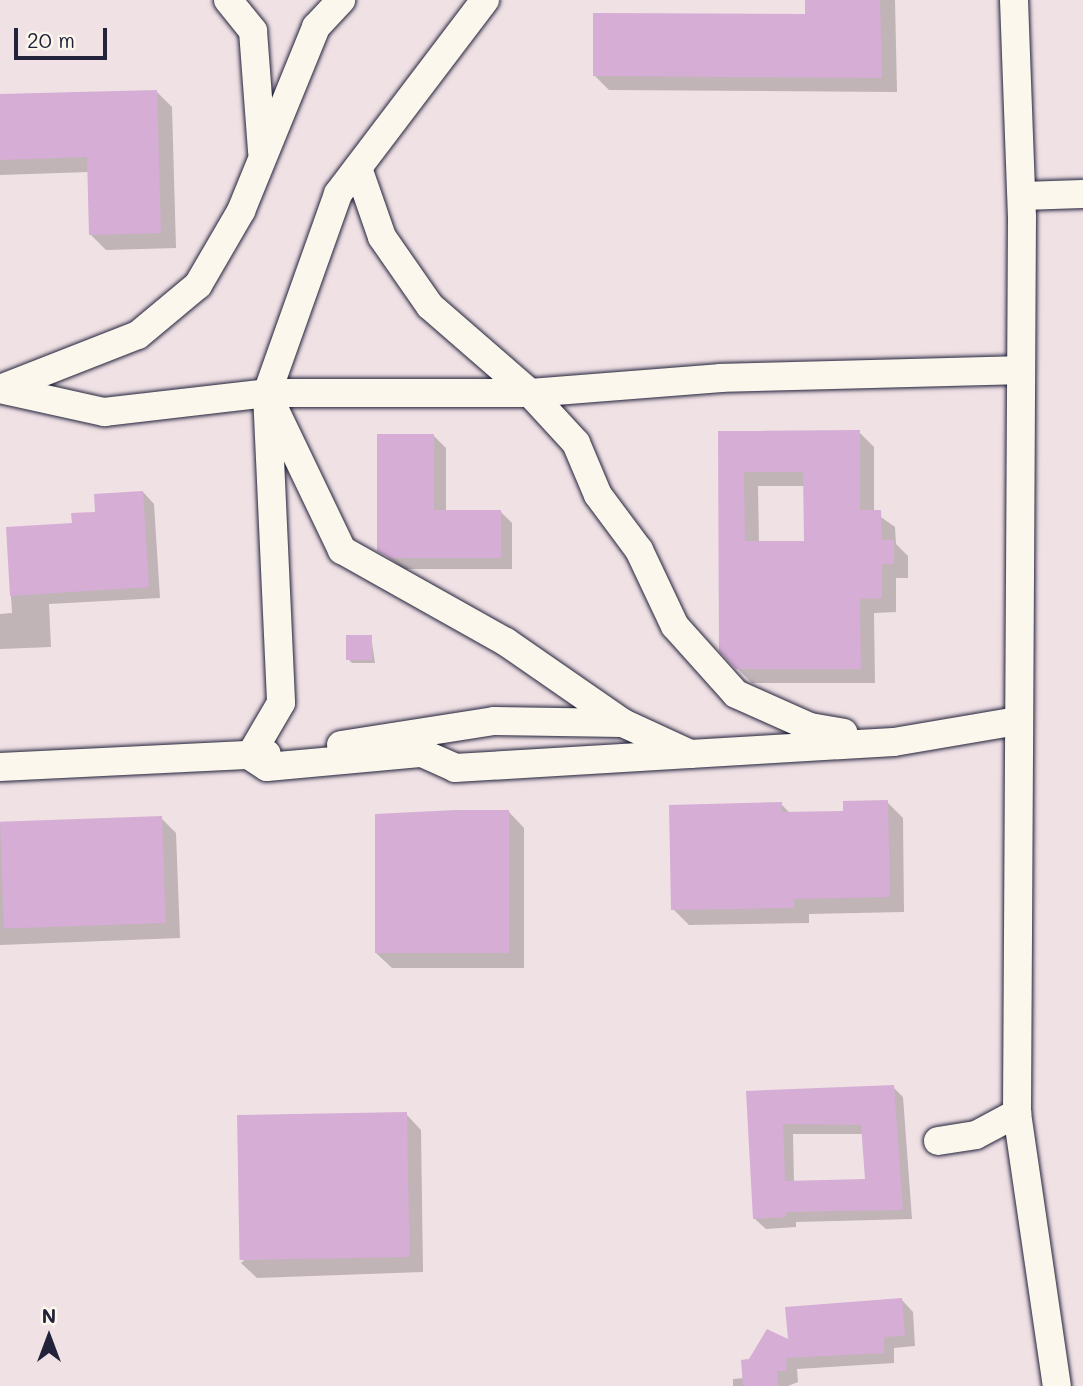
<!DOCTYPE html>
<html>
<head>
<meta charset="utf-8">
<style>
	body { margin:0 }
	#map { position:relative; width:1083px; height:1386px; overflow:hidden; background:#f0e1e5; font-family:Mali,sans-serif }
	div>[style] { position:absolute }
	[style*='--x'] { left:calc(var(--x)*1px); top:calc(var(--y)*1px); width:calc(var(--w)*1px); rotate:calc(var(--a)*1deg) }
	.shadow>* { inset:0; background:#0003 }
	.building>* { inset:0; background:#d5add5; transform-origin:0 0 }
	.roads { filter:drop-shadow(0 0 2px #22223b) drop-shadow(0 0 2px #22223b) }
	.street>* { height:28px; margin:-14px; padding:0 14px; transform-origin:14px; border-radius:14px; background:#fbf7ec }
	span { translate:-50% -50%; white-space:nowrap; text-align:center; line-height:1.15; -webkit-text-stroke:7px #fbf7ec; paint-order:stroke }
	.north { position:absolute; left:14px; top:1302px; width:70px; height:70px; -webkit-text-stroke:5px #fbf7ec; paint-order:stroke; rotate:0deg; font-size:19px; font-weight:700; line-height:28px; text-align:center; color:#22223b }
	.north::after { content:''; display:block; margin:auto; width:24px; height:32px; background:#22223b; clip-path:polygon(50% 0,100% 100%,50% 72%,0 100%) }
	.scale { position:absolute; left:14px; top:28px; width:93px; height:32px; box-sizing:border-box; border:4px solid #22223b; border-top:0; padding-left:9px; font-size:21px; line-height:24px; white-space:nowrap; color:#22223b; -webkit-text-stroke:5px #fbf7ec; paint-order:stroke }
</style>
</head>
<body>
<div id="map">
	<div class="shadow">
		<div style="clip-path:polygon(807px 0,895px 0,897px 92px,609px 90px,595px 76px,807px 16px)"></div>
		<div style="clip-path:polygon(157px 92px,172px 107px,176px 248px,106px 250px,90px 234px,89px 172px,0 175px,0 96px)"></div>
		<div style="clip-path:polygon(evenodd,859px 432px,874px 447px,874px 512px,895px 527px,896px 544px,908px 556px,908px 578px,896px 578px,896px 612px,874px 613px,875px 683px,752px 683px,737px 668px,720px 433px,859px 432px,758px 486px,805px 486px,806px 542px,759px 543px,758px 486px)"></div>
		<div style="clip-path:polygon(434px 436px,446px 448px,446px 511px,500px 511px,512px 523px,512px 569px,404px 569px,379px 550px)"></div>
		<div style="clip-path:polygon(143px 492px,154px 504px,160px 598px,49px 604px,51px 647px,0 649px,0 614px,12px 613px,7px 529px,74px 525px)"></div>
		<div style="clip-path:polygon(371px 636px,375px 663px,352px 663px,348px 659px)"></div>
		<div style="clip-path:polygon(887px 802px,903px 818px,904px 912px,809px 914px,809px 923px,689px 925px,673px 909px,781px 804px,791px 814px,845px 813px)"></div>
		<div style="clip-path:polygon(509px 812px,524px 828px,524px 968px,392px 968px,376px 953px)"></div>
		<div style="clip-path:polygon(161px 818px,176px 833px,180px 938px,0 945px,0 823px)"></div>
		<div style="clip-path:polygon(evenodd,893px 1087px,903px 1097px,912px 1219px,796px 1222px,796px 1227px,766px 1229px,755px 1219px,748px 1092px,893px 1087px,793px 1134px,863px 1134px,867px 1181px,794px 1183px,793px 1134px)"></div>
		<div style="clip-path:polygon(406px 1114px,421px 1130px,423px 1272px,257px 1278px,241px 1263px)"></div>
		<div style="clip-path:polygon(902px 1300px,913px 1312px,915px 1346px,894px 1348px,894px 1363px,797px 1369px,798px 1382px,788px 1386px,733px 1386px,733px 1379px,744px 1378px,790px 1342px)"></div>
	</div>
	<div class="building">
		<div style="clip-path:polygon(805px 0,880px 0,882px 78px,593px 76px,593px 13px,805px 14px)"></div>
		<div style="clip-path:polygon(157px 90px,161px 233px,89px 235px,87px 157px,0 160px,0 94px)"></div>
		<div style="clip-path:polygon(evenodd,860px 430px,860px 510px,881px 510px,882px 540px,894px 540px,894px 564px,882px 564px,882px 598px,860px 599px,861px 669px,736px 669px,719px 651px,718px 431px,860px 430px,744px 472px,803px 472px,804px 541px,745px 541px,744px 472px)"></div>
		<div style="clip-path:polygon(377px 434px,434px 434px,434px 510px,501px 510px,501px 558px,390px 558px,377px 551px)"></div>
		<div style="clip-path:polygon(143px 491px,149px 587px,10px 596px,6px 527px,72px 523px,71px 513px,95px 512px,94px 494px)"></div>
		<div style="left:346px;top:635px;width:26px;height:25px"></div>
		<div style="clip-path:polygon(888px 800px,890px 897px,794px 899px,794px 908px,671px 910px,669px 805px,782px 802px,782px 812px,843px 811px,843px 801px)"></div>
		<div style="clip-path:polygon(456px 810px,509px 810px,509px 953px,375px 953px,375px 814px)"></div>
		<div style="left:162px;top:816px;width:107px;height:162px;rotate:88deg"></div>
		<div style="clip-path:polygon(evenodd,894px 1085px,903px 1210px,786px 1212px,786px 1217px,753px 1219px,746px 1091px,894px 1085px,783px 1124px,861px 1125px,865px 1179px,785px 1181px,783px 1124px)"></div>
		<div style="left:407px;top:1112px;width:145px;height:170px;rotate:89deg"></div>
		<div style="clip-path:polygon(902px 1298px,905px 1336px,884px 1337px,884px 1353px,786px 1358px,787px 1371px,777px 1371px,778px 1386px,743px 1386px,741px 1360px,749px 1359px,767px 1329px,788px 1339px,785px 1307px)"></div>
	</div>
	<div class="roads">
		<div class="street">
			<div style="--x:228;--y:0;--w:40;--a:51"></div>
			<div style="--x:253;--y:31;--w:121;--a:85.7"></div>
			<div style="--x:485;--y:0;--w:243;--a:127.2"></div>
			<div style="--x:338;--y:194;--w:211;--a:109.6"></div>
			<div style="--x:267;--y:393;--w:310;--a:87.4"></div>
			<div style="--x:281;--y:703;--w:61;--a:120.3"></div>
			<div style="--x:250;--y:756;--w:20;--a:33"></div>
			<div style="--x:267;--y:767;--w:156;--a:-5.2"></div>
			<div style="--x:422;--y:753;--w:36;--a:24"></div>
			<div style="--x:455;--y:768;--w:235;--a:-3.4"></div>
			<div style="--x:1014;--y:0;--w:217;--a:87.9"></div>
			<div style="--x:1022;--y:217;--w:896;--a:90.32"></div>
			<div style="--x:1017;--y:1113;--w:276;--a:81.7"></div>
			<div style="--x:358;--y:168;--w:73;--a:70.8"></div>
			<div style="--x:382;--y:237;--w:84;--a:55.2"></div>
			<div style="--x:430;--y:306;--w:133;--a:41"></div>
			<div style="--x:530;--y:393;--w:68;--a:47.4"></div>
			<div style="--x:576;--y:443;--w:56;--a:67.1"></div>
			<div style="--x:598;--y:495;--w:69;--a:53.3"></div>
			<div style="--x:639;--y:550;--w:84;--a:64.7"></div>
			<div style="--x:675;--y:626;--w:91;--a:48.1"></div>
			<div style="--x:736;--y:694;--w:81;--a:24"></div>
			<div style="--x:810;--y:727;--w:34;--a:10"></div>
			<div style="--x:1022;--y:196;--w:61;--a:-1.9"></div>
			<div style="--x:0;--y:389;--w:107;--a:12.5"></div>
			<div style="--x:104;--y:412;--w:164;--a:-6.6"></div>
			<div style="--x:267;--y:393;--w:263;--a:0"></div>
			<div style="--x:530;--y:393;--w:192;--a:-4.5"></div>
			<div style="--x:721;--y:378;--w:300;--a:-1.5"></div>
			<div style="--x:0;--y:389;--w:148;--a:-21.4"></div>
			<div style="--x:138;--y:335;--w:78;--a:-39.8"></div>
			<div style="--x:198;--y:285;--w:86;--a:-59.8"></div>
			<div style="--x:241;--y:211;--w:199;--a:-67.8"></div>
			<div style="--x:316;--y:27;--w:37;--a:-47"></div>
			<div style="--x:273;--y:406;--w:160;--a:64.4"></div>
			<div style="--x:342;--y:550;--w:188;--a:29.3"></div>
			<div style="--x:506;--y:642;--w:142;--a:34.7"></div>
			<div style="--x:341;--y:745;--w:155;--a:-8.9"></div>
			<div style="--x:494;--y:721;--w:129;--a:0.9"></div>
			<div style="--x:623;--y:723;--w:74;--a:24.8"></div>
			<div style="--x:690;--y:754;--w:204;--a:-3.4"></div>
			<div style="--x:894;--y:742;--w:125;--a:-9.7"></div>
			<div style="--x:0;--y:767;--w:267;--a:-2.8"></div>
			<div style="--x:938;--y:1141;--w:38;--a:-9"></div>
			<div style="--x:976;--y:1135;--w:47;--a:-28.2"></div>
		</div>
	</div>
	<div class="north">N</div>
	<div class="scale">20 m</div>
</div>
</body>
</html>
